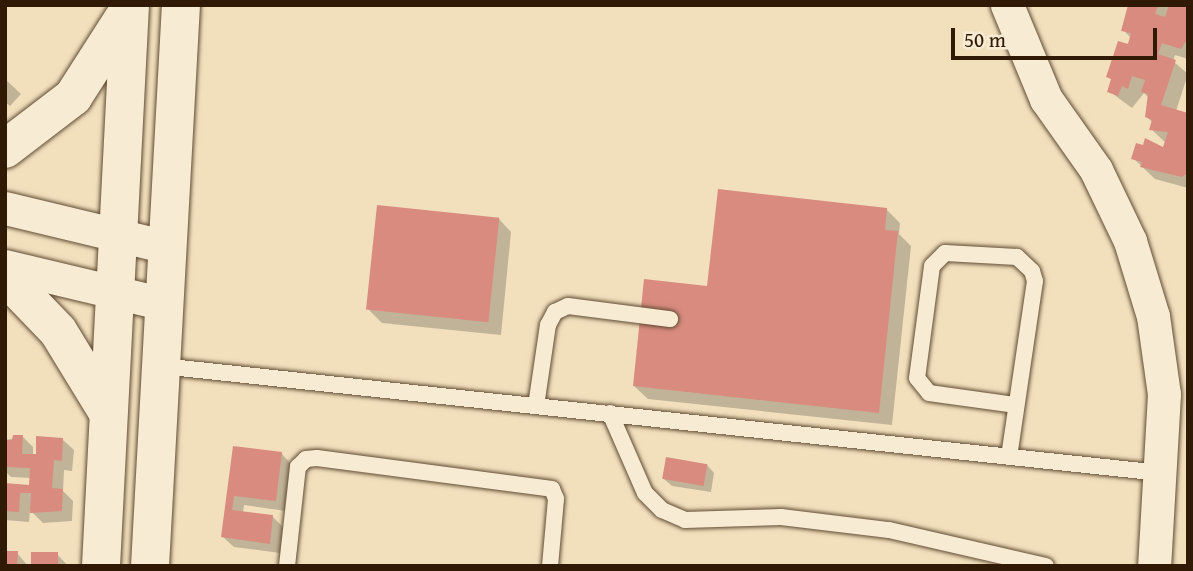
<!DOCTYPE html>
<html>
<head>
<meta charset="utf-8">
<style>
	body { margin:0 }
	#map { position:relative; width:1193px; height:571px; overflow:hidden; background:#f2e0bd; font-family:"Gentium Book Plus",serif }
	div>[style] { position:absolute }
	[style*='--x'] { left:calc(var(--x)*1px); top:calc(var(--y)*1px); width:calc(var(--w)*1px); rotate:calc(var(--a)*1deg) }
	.shadow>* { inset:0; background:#0003 }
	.building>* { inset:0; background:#d98b7f; transform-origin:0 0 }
	.roads { filter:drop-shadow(0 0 2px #604b33) drop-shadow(0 0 2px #604b33) }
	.service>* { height:16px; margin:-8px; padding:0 8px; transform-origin:8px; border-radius:8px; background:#f7ebd4 }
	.minor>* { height:33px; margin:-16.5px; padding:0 16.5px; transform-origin:16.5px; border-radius:16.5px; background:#f7ebd4 }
	.tertiary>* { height:38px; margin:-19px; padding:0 19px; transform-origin:19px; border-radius:19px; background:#f7ebd4 }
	span { translate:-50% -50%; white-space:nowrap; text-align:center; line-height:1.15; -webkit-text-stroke:6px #f7ebd4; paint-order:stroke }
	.frame { position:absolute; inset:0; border:7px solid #301905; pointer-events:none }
	.scale { position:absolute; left:951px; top:28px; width:206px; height:32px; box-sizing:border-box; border:4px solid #301905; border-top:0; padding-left:9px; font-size:21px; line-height:24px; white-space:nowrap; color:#301905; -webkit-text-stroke:5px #f7ebd4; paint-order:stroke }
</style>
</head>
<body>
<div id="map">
	<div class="shadow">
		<div style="clip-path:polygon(1132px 5px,1188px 5px,1188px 59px,1175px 55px,1173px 61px,1188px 74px,1176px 111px,1188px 115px,1188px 188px,1155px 179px,1133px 158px,1164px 149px,1166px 143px,1151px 129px,1153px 123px,1147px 117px,1149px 98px,1144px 93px,1132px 108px,1109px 91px,1112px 80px,1108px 76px,1131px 38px,1123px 30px)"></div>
		<div style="clip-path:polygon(5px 79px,21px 94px,10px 106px,5px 102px)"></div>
		<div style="clip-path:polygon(886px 209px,900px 223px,899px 234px,911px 246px,892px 425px,648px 399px,634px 386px,709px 287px)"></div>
		<div style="clip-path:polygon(498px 218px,511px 232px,501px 335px,382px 323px,369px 310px)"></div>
		<div style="clip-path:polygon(23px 437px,33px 447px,33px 456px,63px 440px,74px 450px,72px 471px,64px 470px,63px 491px,73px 501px,72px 521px,43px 523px,30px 510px,29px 522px,5px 520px,5px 485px,31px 487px,31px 478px,11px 477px,5px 471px,5px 440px)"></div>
		<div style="clip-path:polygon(234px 448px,282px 454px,292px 465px,286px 511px,244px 505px,243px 513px,273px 517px,283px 527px,280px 553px,234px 547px,223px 537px)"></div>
		<div style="clip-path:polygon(707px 465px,714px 473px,711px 492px,672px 486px,664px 479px)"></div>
		<div style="clip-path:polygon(17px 553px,28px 566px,5px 566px,5px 555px)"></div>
		<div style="clip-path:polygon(57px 554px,68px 566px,33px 566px)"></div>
	</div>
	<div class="building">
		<div style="clip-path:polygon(1128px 5px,1158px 5px,1155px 14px,1165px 17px,1169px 5px,1188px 5px,1188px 38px,1181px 49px,1162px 43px,1158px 54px,1176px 60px,1161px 105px,1188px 113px,1188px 173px,1182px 177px,1140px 167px,1142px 162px,1131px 159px,1136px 143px,1143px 145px,1145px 138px,1163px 147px,1168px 132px,1149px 130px,1152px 120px,1145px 117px,1148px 94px,1141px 92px,1145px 80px,1132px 76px,1128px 89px,1122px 86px,1118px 96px,1107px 92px,1111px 79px,1106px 77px,1118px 41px,1128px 44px,1131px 33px,1121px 31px)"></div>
		<div style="clip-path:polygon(718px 189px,887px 208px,885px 230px,898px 231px,879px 413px,633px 386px,644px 279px,707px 286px)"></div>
		<div style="left:377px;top:205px;width:123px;height:105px;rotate:6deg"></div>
		<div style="clip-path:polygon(13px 435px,23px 435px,22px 454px,36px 454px,36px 436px,63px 438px,62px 461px,54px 460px,52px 488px,63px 489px,62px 511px,30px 513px,31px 493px,20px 493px,19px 512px,5px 511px,5px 483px,29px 485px,30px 468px,5px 467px,5px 440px,12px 440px)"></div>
		<div style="clip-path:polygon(233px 446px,282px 452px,276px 501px,234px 496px,232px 510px,273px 515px,270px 544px,221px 537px)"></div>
		<div style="left:666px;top:457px;width:42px;height:22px;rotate:10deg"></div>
		<div style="clip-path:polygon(7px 551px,18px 551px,17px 566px,5px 566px)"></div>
		<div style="left:31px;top:552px;width:27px;height:14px"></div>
	</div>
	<div class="roads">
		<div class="service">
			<div style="--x:161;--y:366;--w:1006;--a:6.11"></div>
			<div style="--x:536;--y:406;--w:82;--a:-81.6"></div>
			<div style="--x:548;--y:325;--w:15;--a:-62"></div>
			<div style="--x:555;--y:312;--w:14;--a:-25"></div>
			<div style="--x:568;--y:306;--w:103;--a:7.3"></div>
			<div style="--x:610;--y:413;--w:87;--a:66.4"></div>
			<div style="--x:645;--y:493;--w:24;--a:45"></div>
			<div style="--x:662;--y:510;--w:25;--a:23"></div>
			<div style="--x:685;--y:520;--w:96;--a:-1.8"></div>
			<div style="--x:781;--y:517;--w:109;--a:6.9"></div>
			<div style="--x:889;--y:530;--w:161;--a:12.9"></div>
			<div style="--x:1009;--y:457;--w:178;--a:-81.6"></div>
			<div style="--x:1035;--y:281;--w:10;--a:-107"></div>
			<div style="--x:1032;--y:271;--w:21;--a:-137"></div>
			<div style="--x:1017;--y:257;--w:72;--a:-176.8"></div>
			<div style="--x:945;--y:253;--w:18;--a:135"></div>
			<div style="--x:932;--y:266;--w:113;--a:97.6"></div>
			<div style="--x:917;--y:378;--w:19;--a:51"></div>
			<div style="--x:929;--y:393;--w:88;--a:7.9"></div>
			<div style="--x:287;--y:566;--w:100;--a:-83.7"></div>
			<div style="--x:298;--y:467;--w:11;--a:-45"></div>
			<div style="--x:306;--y:459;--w:11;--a:-5"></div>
			<div style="--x:317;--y:458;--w:237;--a:7.5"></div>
			<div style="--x:552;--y:489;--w:11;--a:68"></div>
			<div style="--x:556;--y:499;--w:67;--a:95.1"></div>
		</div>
		<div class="minor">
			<div style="--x:1007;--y:5;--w:102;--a:67.5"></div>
			<div style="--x:1046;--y:99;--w:87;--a:54.8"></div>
			<div style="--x:1096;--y:170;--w:79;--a:64.4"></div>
			<div style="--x:1130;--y:241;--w:78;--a:73"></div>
			<div style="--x:1153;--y:316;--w:79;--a:82"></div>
			<div style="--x:1164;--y:394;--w:172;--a:93.3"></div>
			<div style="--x:5;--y:208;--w:168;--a:13.5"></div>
			<div style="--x:5;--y:266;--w:163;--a:13.4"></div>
		</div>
		<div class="tertiary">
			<div style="--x:5;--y:149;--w:86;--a:-37.4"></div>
			<div style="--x:73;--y:97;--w:100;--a:-57.3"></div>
			<div style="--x:5;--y:276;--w:76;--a:46.1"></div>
			<div style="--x:58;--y:331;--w:96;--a:58.6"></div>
			<div style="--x:101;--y:566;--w:562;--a:-87.04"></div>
			<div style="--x:150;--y:566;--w:562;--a:-86.84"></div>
		</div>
	</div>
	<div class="frame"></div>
	<div class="scale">50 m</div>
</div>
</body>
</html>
